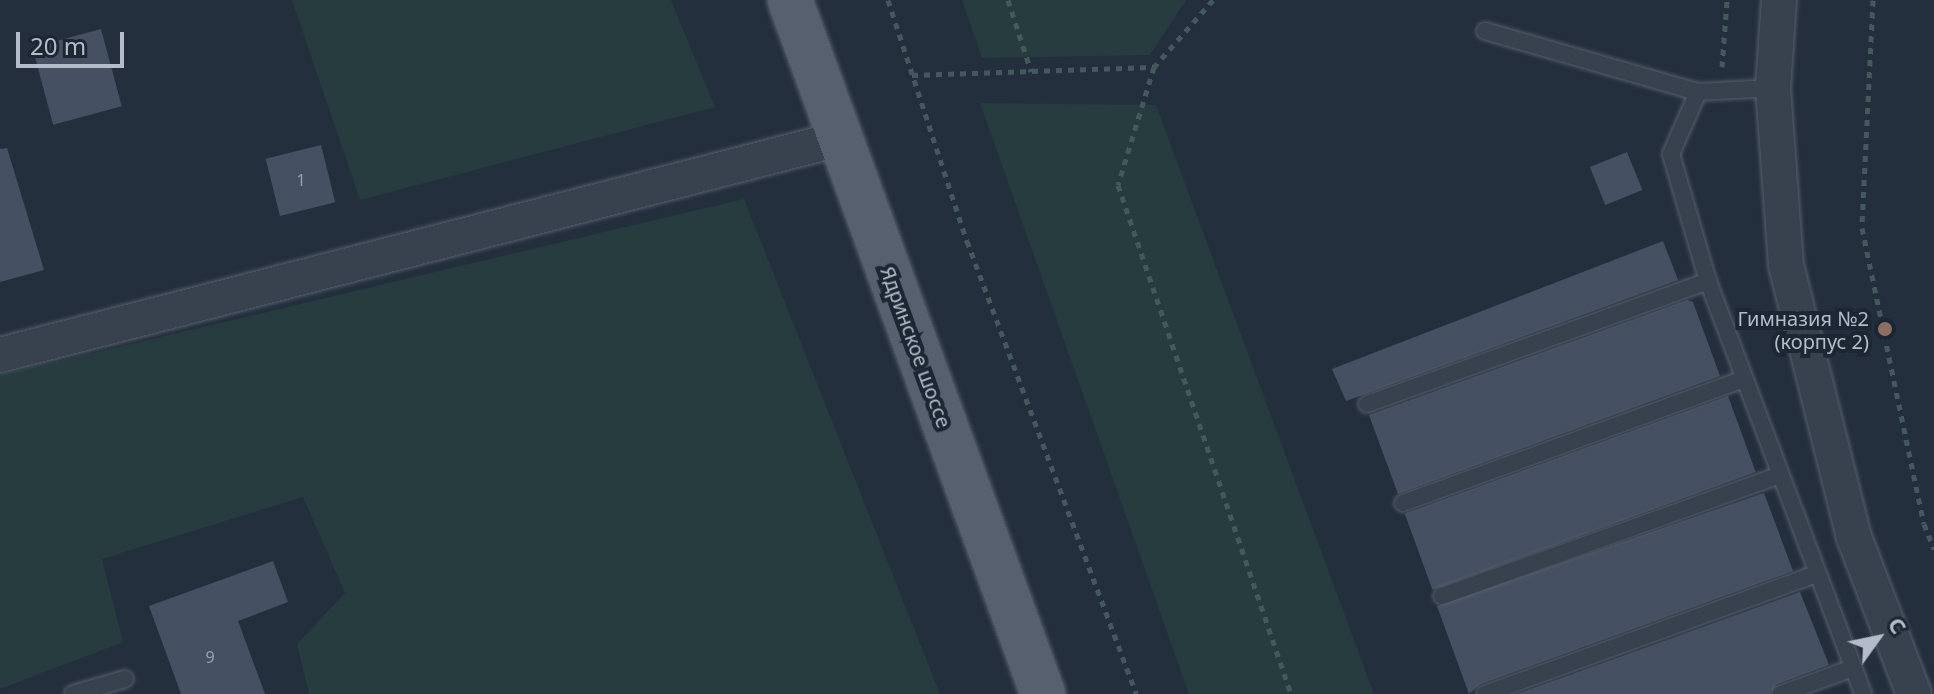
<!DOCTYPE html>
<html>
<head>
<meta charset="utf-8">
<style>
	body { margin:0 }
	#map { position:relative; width:1934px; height:694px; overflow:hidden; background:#242f3e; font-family:"Noto Sans",sans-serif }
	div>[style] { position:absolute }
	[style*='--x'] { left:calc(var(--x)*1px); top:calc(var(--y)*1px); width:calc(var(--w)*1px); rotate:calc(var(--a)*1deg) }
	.green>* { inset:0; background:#263c3f }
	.building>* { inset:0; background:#455162; transform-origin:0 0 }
	.path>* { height:5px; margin-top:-2.5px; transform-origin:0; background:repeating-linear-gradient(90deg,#44595c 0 6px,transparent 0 12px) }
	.roads { filter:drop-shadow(0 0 2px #565f6c) drop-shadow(0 0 2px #565f6c) }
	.lane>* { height:16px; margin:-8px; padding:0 8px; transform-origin:8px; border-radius:8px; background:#38414e }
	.street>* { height:34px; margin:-17px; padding:0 17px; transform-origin:17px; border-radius:17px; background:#38414e }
	.primary>* { height:44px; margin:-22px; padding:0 22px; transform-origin:22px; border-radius:22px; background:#56606e }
	.dots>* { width:22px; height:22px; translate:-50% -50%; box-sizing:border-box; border:4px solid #1d2633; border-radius:50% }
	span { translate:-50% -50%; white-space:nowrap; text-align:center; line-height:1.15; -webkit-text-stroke:8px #1d2633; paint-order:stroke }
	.number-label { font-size:16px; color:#98a1af }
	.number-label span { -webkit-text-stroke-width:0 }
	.poi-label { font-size:20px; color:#b4bcc9 }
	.right { translate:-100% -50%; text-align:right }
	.street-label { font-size:20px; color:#b4bcc9 }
	.north { position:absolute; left:1838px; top:598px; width:80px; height:80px; -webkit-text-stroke:6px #1d2633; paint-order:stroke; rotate:57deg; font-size:22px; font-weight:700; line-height:32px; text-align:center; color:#b4bcc9 }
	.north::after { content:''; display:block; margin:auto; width:28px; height:36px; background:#b4bcc9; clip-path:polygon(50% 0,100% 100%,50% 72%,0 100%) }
	.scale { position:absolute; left:16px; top:32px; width:108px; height:36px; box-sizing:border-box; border:4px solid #b4bcc9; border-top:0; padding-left:10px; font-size:24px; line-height:28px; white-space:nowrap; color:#b4bcc9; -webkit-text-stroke:6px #1d2633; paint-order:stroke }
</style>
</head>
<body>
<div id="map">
	<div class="green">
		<div style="clip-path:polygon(292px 0,671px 0,715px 107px,360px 200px)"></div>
		<div style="clip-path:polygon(962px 0,1186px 0,1150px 55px,982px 58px)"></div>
		<div style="clip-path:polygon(980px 103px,1156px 105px,1374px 694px,1189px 694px)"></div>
		<div style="clip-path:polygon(744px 199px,940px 694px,309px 694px,297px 644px,345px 593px,303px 497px,102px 559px,123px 642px,0 689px,0 375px)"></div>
	</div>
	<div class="building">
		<div style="left:101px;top:29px;width:80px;height:71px;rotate:75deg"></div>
		<div style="left:321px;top:145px;width:59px;height:57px;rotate:76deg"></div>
		<div style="clip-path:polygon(7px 148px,44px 270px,0 282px,0 149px)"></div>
		<div style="left:1627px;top:152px;width:41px;height:40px;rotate:68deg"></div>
		<div style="clip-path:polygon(1663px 241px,1678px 280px,1346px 401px,1332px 369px)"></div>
		<div style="clip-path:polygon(1687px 300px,1693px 302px,1720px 376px,1398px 494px,1369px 415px)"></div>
		<div style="left:1728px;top:396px;width:81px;height:344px;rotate:70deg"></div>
		<div style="clip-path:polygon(1764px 493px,1793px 571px,1481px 684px,1469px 694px,1437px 606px)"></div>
		<div style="clip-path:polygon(273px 561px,288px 602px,238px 621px,265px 694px,181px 694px,149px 606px)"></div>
		<div style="clip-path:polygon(1800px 592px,1829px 665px,1777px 684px,1770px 694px,1517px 694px)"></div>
	</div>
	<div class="path">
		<div style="--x:888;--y:0;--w:254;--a:71.9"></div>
		<div style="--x:967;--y:241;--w:483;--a:69.5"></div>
		<div style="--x:1008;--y:0;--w:75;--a:72.1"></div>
		<div style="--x:1213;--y:0;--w:89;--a:131.4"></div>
		<div style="--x:1154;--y:67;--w:123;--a:107"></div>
		<div style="--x:1118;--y:185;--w:538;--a:71.23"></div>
		<div style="--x:1873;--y:0;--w:228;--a:92.8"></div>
		<div style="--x:1862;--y:228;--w:302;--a:78.2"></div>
		<div style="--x:1924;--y:524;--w:27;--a:68"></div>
		<div style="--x:1722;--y:67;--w:67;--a:-85.7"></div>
		<div style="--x:912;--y:75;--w:242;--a:-1.9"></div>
	</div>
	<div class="roads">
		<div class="lane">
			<div style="--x:1485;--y:31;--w:222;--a:16"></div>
			<div style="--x:1698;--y:92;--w:75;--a:-3.1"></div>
			<div style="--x:1698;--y:92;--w:68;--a:113.5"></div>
			<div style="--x:1671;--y:154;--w:132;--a:73.8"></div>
			<div style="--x:1367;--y:404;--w:363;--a:-19.8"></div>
			<div style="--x:1708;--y:281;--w:441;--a:69.4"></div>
			<div style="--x:1403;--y:503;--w:362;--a:-20"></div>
			<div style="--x:1442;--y:596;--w:359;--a:-19.7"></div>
			<div style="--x:73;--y:694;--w:54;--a:-16.1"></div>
			<div style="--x:1485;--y:694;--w:353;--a:-19.9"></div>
			<div style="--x:1781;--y:694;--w:77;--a:-19.9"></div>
		</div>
		<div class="street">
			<div style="--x:1779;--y:0;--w:88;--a:93.9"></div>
			<div style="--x:1773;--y:88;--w:177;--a:85.8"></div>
			<div style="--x:1786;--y:265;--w:280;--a:76"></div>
			<div style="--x:1854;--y:537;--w:168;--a:69.1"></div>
			<div style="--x:0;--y:355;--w:866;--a:-14.44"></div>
		</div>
		<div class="primary">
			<div style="--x:790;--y:0;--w:739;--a:69.97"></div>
		</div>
	</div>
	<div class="dots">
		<div style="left:1885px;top:329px;background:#8d6e63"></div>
	</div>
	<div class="number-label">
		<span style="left:301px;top:180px">1</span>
		<span style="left:210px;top:657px">9</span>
	</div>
	<div class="poi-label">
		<span class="right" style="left:1869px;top:330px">Гимназия №2<br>(корпус 2)</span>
	</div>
	<div class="street-label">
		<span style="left:916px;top:347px;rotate:70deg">Ядринское шоссе</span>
	</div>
	<div class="north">С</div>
	<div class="scale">20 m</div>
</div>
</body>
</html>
